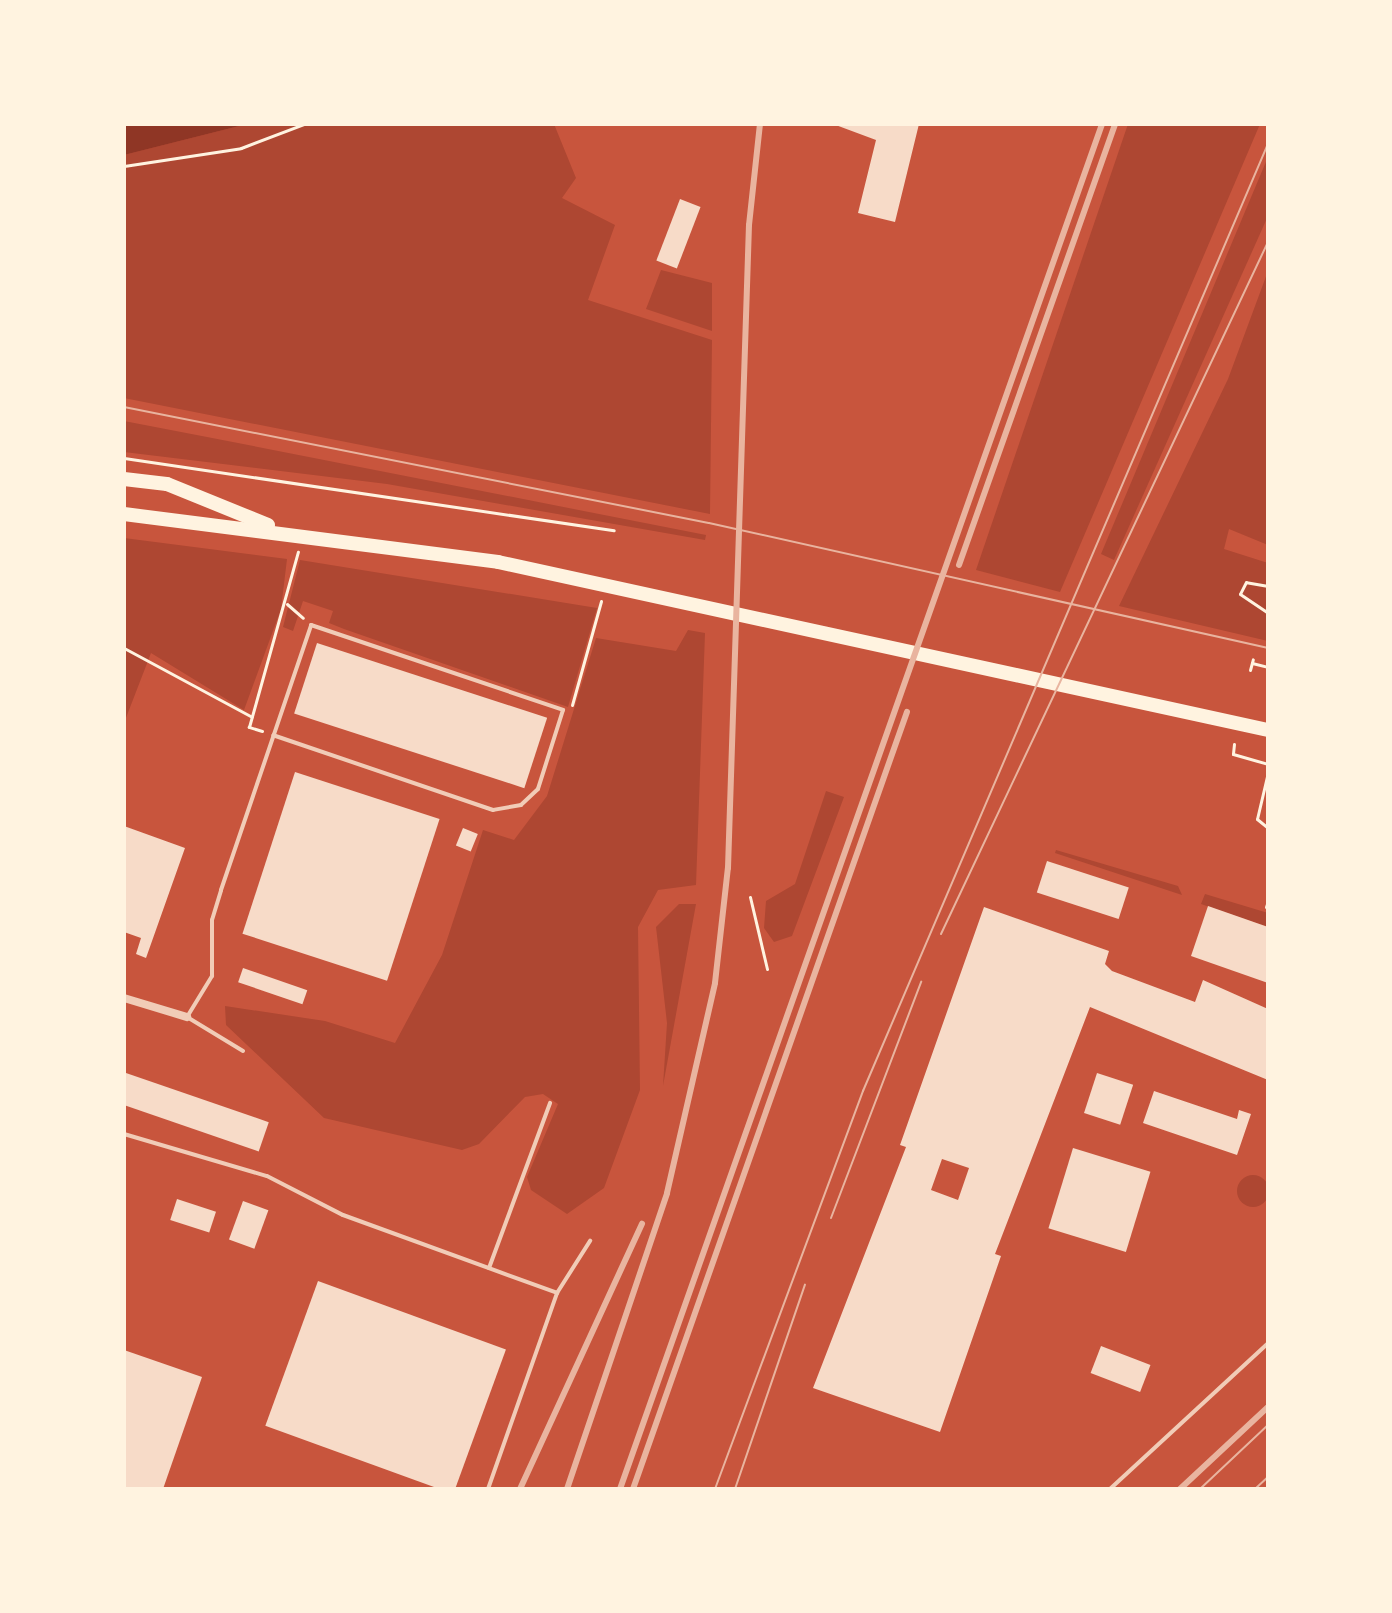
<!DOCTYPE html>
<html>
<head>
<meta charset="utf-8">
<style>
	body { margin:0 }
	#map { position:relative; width:1392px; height:1613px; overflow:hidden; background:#c8553d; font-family:Manrope,sans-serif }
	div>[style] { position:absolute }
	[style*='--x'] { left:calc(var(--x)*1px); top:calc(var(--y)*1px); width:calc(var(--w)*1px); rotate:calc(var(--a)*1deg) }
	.green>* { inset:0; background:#ae4732 }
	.round { border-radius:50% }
	.water>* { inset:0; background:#8f3625 }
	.building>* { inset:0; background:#f7dbc8; transform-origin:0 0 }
	.path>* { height:3px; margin:-1.5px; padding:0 1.5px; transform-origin:1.5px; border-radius:1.5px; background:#fff3e0 }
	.service>* { height:4px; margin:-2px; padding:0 2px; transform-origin:2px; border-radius:2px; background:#f1ccb7 }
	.minor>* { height:8px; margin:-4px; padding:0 4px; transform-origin:4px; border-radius:4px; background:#f1ccb7 }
	.primary>* { height:14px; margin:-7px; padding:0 7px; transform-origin:7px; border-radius:7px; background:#fff3e0 }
	.tram>* { height:2px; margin:-1px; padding:0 1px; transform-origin:1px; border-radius:1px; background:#e9b49f }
	.rail>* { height:6px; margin:-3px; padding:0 3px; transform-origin:3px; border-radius:3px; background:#e9b49f }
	span { translate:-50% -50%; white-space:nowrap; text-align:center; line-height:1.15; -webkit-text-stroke:7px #fff3e0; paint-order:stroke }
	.frame { position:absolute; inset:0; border:126px solid #fff3e0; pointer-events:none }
</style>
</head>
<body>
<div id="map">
	<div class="green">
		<div style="clip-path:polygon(247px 124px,554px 124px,576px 178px,562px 198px,615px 225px,588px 300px,712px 340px,710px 514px,124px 398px,124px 155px)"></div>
		<div style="clip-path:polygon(1128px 124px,1260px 124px,1060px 592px,976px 570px)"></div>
		<div style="clip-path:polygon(1268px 157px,1268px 216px,1114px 560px,1101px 554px)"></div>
		<div style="clip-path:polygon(661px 270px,712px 283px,712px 331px,646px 309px)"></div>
		<div style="clip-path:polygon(1268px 271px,1268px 545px,1229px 529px,1224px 549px,1268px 563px,1268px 641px,1119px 606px,1228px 379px)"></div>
		<div style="clip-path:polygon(124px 421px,207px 437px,706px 535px,705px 540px,387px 484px,124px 452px)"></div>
		<div style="clip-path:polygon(124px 538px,287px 559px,281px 609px,244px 710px,151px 653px,124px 723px)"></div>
		<div style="clip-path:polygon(300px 560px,597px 608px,568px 707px,344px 629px,329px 623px,333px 611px,303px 601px,293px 631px,283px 627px)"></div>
		<div style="clip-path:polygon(688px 630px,705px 633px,696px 885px,658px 890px,638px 927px,640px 1090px,604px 1188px,567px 1214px,531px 1190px,527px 1177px,558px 1104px,543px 1094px,525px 1097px,479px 1144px,462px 1150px,324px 1118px,226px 1025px,225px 1006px,325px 1021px,395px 1043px,442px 955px,483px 830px,514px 840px,547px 796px,596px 638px,676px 651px)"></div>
		<div style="clip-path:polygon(826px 791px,844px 797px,792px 936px,774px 942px,764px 928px,766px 901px,795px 884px)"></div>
		<div style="clip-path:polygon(1056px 850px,1178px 886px,1182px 895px,1055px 853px)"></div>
		<div style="clip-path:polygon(1205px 894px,1268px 913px,1268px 927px,1201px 904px)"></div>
		<div style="clip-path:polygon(679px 904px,696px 904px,663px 1086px,667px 1023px,656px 927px)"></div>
		<div class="round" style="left:1237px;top:1175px;width:32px;height:32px"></div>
	</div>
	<div class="water">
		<div style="clip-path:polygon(124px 124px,247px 124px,124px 155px)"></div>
	</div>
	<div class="building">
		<div style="clip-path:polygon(833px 124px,919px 124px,895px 222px,858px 213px,876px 140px)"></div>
		<div style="left:680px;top:199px;width:22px;height:66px;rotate:21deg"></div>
		<div style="left:317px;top:643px;width:242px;height:74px;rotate:18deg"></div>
		<div style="left:295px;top:772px;width:152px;height:170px;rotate:18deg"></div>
		<div style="clip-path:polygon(124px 826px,185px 848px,146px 958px,136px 954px,141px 938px,124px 932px)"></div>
		<div style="left:463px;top:828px;width:16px;height:19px;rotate:22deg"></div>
		<div style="left:1047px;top:861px;width:86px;height:33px;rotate:18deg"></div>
		<div style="clip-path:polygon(1208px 906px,1268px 927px,1268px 983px,1191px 956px)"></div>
		<div style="clip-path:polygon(evenodd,984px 907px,1109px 951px,1105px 964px,1112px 971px,1195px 1002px,1203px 980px,1268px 1009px,1268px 1080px,1090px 1007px,995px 1254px,1001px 1256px,940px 1432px,813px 1388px,906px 1147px,900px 1145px,984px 907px,942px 1159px,969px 1168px,958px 1200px,931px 1190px,942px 1159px)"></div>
		<div style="left:243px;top:968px;width:68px;height:15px;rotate:19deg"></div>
		<div style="left:126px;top:1073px;width:151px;height:31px;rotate:19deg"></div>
		<div style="left:1097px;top:1073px;width:38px;height:42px;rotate:18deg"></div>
		<div style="clip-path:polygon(1154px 1091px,1237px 1119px,1239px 1110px,1251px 1114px,1237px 1155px,1143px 1123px)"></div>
		<div style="left:1073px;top:1148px;width:81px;height:84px;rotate:17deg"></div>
		<div style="left:177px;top:1199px;width:41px;height:22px;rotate:18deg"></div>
		<div style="left:243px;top:1201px;width:27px;height:41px;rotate:20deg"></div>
		<div style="left:318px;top:1281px;width:200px;height:154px;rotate:20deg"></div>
		<div style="left:1101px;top:1346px;width:53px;height:29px;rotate:21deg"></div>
		<div style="clip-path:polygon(124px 1350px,202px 1377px,163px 1489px,124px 1489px)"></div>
	</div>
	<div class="path">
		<div style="--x:124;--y:166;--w:118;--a:-8.7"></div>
		<div style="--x:241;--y:148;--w:67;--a:-20.9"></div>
		<div style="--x:124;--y:458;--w:495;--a:8.4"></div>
		<div style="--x:1268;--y:586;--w:22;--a:-170"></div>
		<div style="--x:1246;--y:582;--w:13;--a:117"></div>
		<div style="--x:1240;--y:594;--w:34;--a:34"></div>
		<div style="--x:287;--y:604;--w:21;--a:41"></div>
		<div style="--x:124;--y:648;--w:145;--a:28.3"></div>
		<div style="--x:1252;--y:663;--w:16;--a:14"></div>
		<div style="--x:1250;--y:670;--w:11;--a:-75"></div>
		<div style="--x:572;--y:705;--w:108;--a:-74.4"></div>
		<div style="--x:262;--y:731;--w:14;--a:-163"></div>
		<div style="--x:249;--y:727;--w:182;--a:-74.4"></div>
		<div style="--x:1234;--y:744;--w:10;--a:96"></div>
		<div style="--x:1233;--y:754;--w:36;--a:16"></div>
		<div style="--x:1268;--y:772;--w:48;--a:103.2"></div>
		<div style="--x:1257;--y:819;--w:14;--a:39"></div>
		<div style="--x:750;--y:897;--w:74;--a:76.7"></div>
		<div style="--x:1266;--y:907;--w:6;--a:-72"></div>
	</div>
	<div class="service">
		<div style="--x:243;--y:1051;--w:66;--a:-148.7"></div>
		<div style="--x:187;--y:1017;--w:48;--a:-58.6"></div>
		<div style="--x:212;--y:976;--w:56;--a:-90"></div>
		<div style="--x:212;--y:920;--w:31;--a:-73"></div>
		<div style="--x:221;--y:890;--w:280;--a:-71.2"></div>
		<div style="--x:311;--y:625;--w:266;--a:18.6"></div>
		<div style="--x:563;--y:710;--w:83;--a:107.6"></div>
		<div style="--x:538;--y:789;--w:23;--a:137"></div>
		<div style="--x:521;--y:805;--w:28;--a:170"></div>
		<div style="--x:493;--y:810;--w:232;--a:-161.2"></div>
		<div style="--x:124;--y:1134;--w:149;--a:16.4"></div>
		<div style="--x:267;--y:1176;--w:85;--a:27.2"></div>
		<div style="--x:343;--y:1215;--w:228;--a:20"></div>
		<div style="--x:489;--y:1268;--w:176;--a:-69.7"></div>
		<div style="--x:488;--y:1489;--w:208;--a:-70.6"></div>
		<div style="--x:557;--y:1293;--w:62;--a:-57.6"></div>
		<div style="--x:1110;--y:1489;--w:215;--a:-42.7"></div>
	</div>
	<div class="minor">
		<div style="--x:124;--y:998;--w:66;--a:16.8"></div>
	</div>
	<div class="primary">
		<div style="--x:124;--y:479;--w:43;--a:6.6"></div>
		<div style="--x:167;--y:484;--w:109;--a:22.1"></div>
		<div style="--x:124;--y:514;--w:377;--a:7.3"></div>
		<div style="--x:498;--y:562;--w:788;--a:12.31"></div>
	</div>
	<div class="tram">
		<div style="--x:124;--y:407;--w:596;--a:11.22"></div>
		<div style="--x:709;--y:523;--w:573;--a:12.6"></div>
		<div style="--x:941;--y:934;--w:765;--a:-64.71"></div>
		<div style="--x:831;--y:1218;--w:253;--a:-69.1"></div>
		<div style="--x:715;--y:1489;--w:425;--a:-69.6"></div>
		<div style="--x:863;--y:1091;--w:1030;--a:-66.85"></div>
		<div style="--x:735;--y:1489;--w:216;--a:-71.1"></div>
		<div style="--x:1200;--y:1489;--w:93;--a:-43.3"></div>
		<div style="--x:1255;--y:1489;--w:18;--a:-43"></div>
	</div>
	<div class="rail">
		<div style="--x:959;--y:565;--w:468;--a:-70.5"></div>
		<div style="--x:520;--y:1489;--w:292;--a:-65.3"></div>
		<div style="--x:567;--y:1489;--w:312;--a:-71.3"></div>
		<div style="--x:667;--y:1193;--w:215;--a:-77.1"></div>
		<div style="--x:715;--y:983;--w:116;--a:-83.6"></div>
		<div style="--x:728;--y:868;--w:643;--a:-88.13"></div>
		<div style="--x:749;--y:225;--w:102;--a:-83.8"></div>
		<div style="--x:620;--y:1489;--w:1448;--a:-70.55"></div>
		<div style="--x:633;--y:1489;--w:824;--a:-70.58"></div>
		<div style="--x:1180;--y:1489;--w:120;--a:-43"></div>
	</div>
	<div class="frame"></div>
</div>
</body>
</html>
